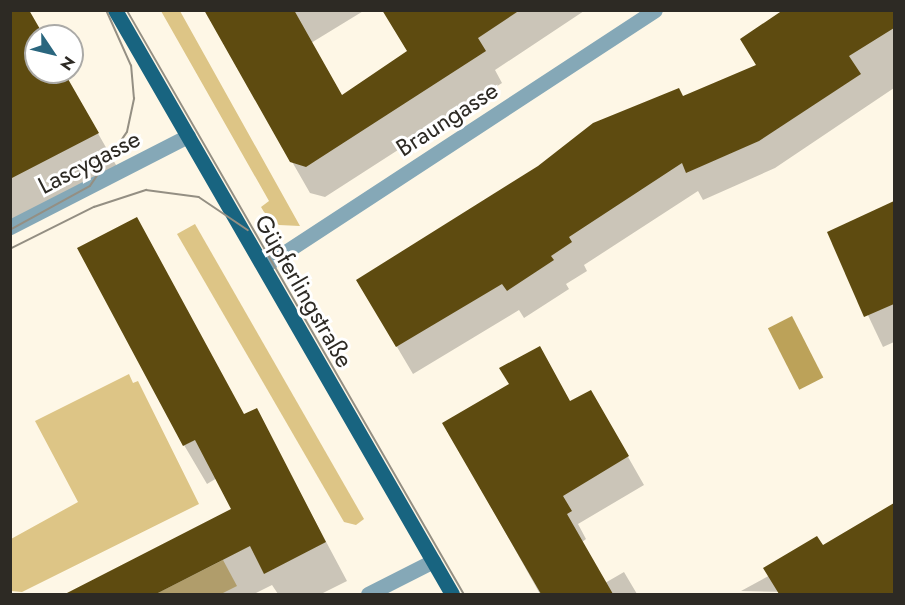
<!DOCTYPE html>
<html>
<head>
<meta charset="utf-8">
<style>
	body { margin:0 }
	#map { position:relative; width:905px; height:605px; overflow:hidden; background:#fef7e6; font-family:Jost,sans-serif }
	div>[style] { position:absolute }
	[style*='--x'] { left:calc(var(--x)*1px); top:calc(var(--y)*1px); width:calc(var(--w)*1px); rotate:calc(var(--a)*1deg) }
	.green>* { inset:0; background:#ddc586 }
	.water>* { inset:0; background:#bca259; transform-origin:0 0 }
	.shadow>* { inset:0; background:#0003 }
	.building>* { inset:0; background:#5e4b10 }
	.minor>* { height:15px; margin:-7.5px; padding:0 7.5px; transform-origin:7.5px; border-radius:7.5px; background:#85a8b7 }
	.major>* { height:15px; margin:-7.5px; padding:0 7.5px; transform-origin:7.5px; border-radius:7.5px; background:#186480 }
	.tram>* { height:1.5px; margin:-0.75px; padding:0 0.75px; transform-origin:0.75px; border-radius:0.75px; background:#948f83 }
	span { translate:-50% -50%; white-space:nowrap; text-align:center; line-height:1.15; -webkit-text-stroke:6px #fff; paint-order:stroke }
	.street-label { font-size:24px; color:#2d2a24 }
	.frame { position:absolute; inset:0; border:12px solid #2d2a24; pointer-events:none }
	.north { position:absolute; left:24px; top:24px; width:60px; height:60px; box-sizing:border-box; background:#fff; border:2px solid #abaaa7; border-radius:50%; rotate:125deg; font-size:16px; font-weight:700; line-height:24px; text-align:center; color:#2d2a24 }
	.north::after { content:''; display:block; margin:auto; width:21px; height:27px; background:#2a667e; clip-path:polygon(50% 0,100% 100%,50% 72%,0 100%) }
</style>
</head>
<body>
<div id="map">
	<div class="green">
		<div style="clip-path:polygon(161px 11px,180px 11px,300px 226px,279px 225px,264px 212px,261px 207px,269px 201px)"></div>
		<div style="clip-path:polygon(195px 224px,364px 519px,356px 525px,344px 522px,177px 234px)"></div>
		<div style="clip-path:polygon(129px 374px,133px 383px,138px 381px,199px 504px,22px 592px,11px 591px,11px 539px,78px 502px,35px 421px)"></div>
		<div style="clip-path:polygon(223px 560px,237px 586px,221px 594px,156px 594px)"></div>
	</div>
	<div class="water">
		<div style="left:792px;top:316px;width:69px;height:27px;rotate:63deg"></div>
	</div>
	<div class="shadow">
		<div style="clip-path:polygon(10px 10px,42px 36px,36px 36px,36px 72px,63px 72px,120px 172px,10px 229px)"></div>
		<div style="clip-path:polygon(205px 10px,365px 10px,311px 43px,342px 97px,408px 52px,383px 10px,584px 11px,495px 70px,502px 83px,325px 197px,310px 193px)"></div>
		<div style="clip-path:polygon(786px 10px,894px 10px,894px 88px,775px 168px,703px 200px,698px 191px,584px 265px,587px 271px,566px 284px,569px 289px,524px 318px,519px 310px,413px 374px,374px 308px,683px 97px,756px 66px)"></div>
		<div style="clip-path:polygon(894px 203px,894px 342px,883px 347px,829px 233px)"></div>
		<div style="clip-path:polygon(591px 392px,644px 485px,578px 524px,586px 539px,582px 542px,605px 583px,624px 572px,637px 594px,540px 594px,444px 423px,570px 403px)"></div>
		<div style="clip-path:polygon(256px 410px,347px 581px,321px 594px,278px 594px,272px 585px,254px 594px,69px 594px,233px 510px,217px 478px,207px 484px,184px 445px)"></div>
		<div style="clip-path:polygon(894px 505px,894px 594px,741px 591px,822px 547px)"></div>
	</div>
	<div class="building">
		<div style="clip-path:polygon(10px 10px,29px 10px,44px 36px,36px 36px,36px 72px,64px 72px,99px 133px,10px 179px)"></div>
		<div style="clip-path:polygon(204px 10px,294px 10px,342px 95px,407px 51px,382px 10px,520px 10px,478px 38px,486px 51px,306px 167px,290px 162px)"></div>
		<div style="clip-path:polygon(783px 10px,894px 10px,894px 28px,849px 56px,861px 74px,759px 141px,686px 173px,682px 163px,569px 237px,572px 242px,551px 256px,554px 260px,507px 291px,502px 284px,396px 347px,356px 280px,538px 166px,593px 123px,679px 88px,683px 96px,756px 65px,740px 39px)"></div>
		<div style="clip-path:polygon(894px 201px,894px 304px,864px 317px,827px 232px)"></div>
		<div style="clip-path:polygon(137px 217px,244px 414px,257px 408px,326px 542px,264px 574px,250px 546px,156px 594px,65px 594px,231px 509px,195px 440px,183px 446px,77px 248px)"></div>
		<div style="clip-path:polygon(540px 346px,570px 401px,591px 390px,629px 456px,563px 496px,572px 511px,567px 514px,613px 594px,541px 594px,442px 423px,509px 384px,499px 368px)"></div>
		<div style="clip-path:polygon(894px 503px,894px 594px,779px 594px,763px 568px,817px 536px,823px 545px)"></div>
	</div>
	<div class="minor">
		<div style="--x:10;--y:227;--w:200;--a:-27.1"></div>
		<div style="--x:264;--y:266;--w:467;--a:-33.2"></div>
		<div style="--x:368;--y:594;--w:73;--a:-26.9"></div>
	</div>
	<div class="major">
		<div style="--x:115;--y:10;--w:674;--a:60.01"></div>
	</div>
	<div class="tram">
		<div style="--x:127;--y:10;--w:674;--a:60.01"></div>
		<div style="--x:10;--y:230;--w:91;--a:-28.8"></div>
		<div style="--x:90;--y:186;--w:65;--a:-55.6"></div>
		<div style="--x:127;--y:132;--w:34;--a:-78"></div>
		<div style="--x:134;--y:99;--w:33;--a:-95"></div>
		<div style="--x:131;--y:66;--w:61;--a:-114.1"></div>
		<div style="--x:10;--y:249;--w:94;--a:-26.6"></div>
		<div style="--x:94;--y:207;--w:55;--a:-18.1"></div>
		<div style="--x:146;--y:190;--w:53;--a:7.5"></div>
		<div style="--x:199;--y:197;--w:59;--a:34"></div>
	</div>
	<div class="street-label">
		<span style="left:447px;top:119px;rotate:-33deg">Braungasse</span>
		<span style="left:89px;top:162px;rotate:-27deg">Lascygasse</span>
		<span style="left:304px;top:291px;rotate:60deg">Güpferlingstraße</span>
	</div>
	<div class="frame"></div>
	<div class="north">N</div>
</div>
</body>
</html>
